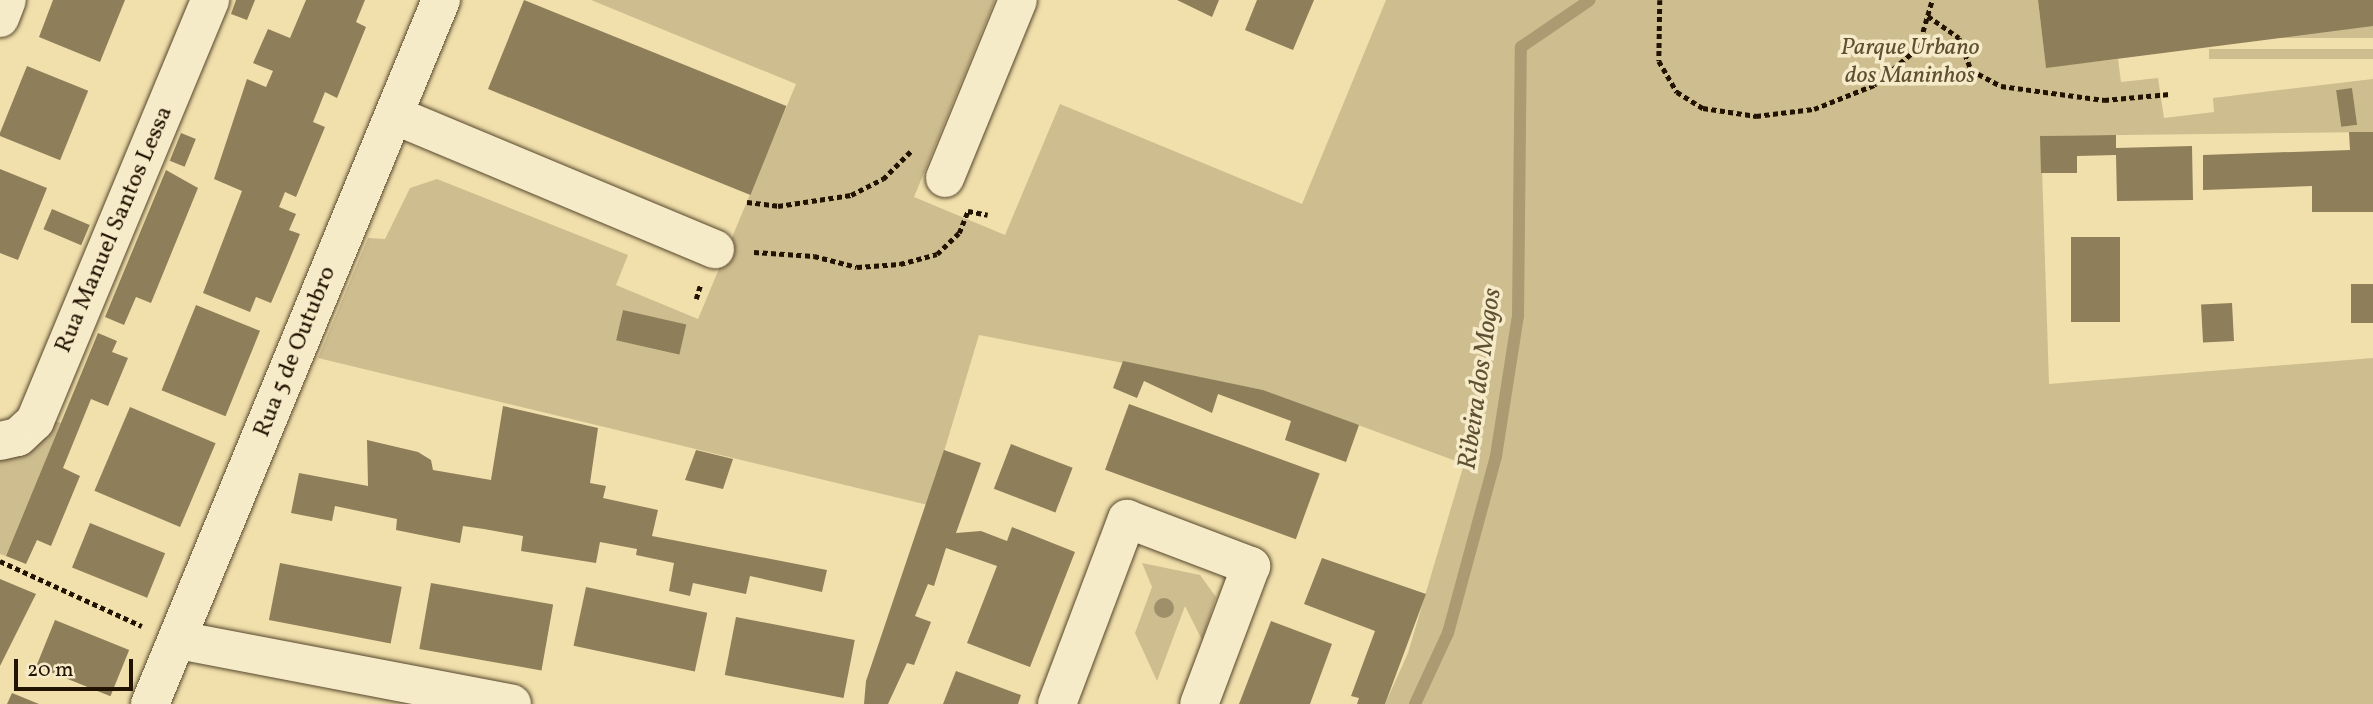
<!DOCTYPE html>
<html>
<head>
<meta charset="utf-8">
<style>
	body { margin:0 }
	#map { position:relative; width:2373px; height:704px; overflow:hidden; background:#f1e0ac; font-family:Vollkorn,serif }
	div>[style] { position:absolute }
	[style*='--x'] { left:calc(var(--x)*1px); top:calc(var(--y)*1px); width:calc(var(--w)*1px); rotate:calc(var(--a)*1deg) }
	.green>* { inset:0; background:#cebd8f; transform-origin:0 0 }
	.stream>* { height:12px; margin:-6px; padding:0 6px; transform-origin:6px; border-radius:6px; background:#ab9a72 }
	.building>* { inset:0; background:#8e7e59; transform-origin:0 0 }
	.path>* { height:4.5px; margin-top:-2.25px; transform-origin:0; background:repeating-linear-gradient(90deg,#221300 0 5px,transparent 0 8.5px) }
	.roads { filter:drop-shadow(0 0 2px #56462b) drop-shadow(0 0 2px #56462b) }
	.minor>* { height:38px; margin:-19px; padding:0 19px; transform-origin:19px; border-radius:19px; background:#f6ebc9 }
	.secondary>* { height:38px; margin:-19px; padding:0 19px; transform-origin:19px; border-radius:19px; background:#f6ebc9 }
	.trees>* { width:20px; height:20px; margin:-10px; border-radius:50%; background:#a09069 }
	span { translate:-50% -50%; white-space:nowrap; text-align:center; line-height:1.15; -webkit-text-stroke:7px #f6ebc9; paint-order:stroke }
	.park-label { font-size:24px; color:#5e4e32; font-style:italic }
	.street-label { font-size:24px; color:#221300 }
	.water-label { font-size:26px; color:#605033; font-style:italic }
	.scale { position:absolute; left:14px; top:659px; width:119px; height:32px; box-sizing:border-box; border:4px solid #221300; border-top:0; padding-left:9px; font-size:21px; line-height:24px; white-space:nowrap; color:#221300; -webkit-text-stroke:5px #f6ebc9; paint-order:stroke }
</style>
</head>
<body>
<div id="map">
	<div class="green">
		<div style="clip-path:polygon(evenodd,591px 0,995px 0,914px 197px,1005px 235px,1060px 104px,1302px 204px,1386px 0,2038px 0,2046px 67px,2118px 59px,2121px 82px,2158px 78px,2164px 118px,2214px 112px,2213px 98px,2373px 79px,2373px 132px,2041px 136px,2049px 384px,2373px 358px,2373px 704px,1385px 704px,1408px 653px,1464px 464px,1263px 390px,979px 335px,928px 505px,318px 358px,368px 238px,385px 239px,410px 188px,437px 179px,628px 255px,616px 285px,698px 319px,796px 84px,591px 0,2352px 89px,2357px 124px,2342px 126px,2337px 91px,2352px 89px,591px 0,623px 310px,686px 325px,679px 355px,616px 340px,623px 310px)"></div>
		<div style="left:2373px;top:26px;width:12px;height:167px;rotate:90deg"></div>
		<div style="left:2373px;top:49px;width:10px;height:164px;rotate:90deg"></div>
		<div style="clip-path:polygon(55px 421px,61px 423px,6px 556px,0 554px,0 459px,33px 450px)"></div>
		<div style="clip-path:polygon(1142px 563px,1200px 575px,1216px 597px,1202px 640px,1185px 606px,1157px 681px,1135px 633px,1152px 587px)"></div>
	</div>
	<div class="stream">
		<div style="--x:1415;--y:704;--w:78;--a:-65.1"></div>
		<div style="--x:1448;--y:633;--w:183;--a:-74.8"></div>
		<div style="--x:1496;--y:456;--w:142;--a:-81.1"></div>
		<div style="--x:1518;--y:316;--w:269;--a:-89.4"></div>
		<div style="--x:1521;--y:47;--w:83;--a:-34.3"></div>
	</div>
	<div class="building">
		<div style="clip-path:polygon(53px 0,125px 0,100px 62px,39px 37px)"></div>
		<div style="clip-path:polygon(236px 0,255px 0,247px 20px,231px 14px)"></div>
		<div style="clip-path:polygon(306px 0,365px 0,356px 22px,366px 27px,337px 98px,325px 92px,313px 122px,325px 127px,296px 197px,285px 192px,279px 207px,296px 214px,289px 230px,300px 234px,286px 268px,271px 303px,256px 297px,250px 312px,203px 293px,242px 191px,214px 179px,247px 79px,266px 87px,273px 71px,253px 63px,268px 29px,290px 38px)"></div>
		<div style="left:524px;top:0;width:283px;height:96px;rotate:22deg"></div>
		<div style="clip-path:polygon(1177px 0,1219px 0,1212px 17px)"></div>
		<div style="clip-path:polygon(1257px 0,1314px 0,1293px 50px,1245px 30px)"></div>
		<div style="clip-path:polygon(2038px 0,2373px 0,2373px 26px,2046px 68px)"></div>
		<div style="left:27px;top:66px;width:66px;height:75px;rotate:22deg"></div>
		<div style="left:2352px;top:88px;width:37px;height:16px;rotate:82deg"></div>
		<div style="clip-path:polygon(2349px 132px,2373px 132px,2373px 212px,2312px 212px,2312px 186px,2203px 190px,2203px 155px,2350px 150px)"></div>
		<div style="left:181px;top:133px;width:16px;height:30px;rotate:22deg"></div>
		<div style="clip-path:polygon(2116px 135px,2116px 148px,2192px 146px,2193px 200px,2117px 201px,2116px 155px,2077px 156px,2077px 173px,2041px 173px,2040px 136px)"></div>
		<div style="clip-path:polygon(0 169px,47px 188px,18px 260px,0 253px)"></div>
		<div style="clip-path:polygon(166px 170px,198px 188px,151px 303px,136px 297px,124px 325px,105px 317px)"></div>
		<div style="left:52px;top:209px;width:41px;height:22px;rotate:23deg"></div>
		<div style="left:2071px;top:237px;width:49px;height:85px"></div>
		<div style="left:2351px;top:284px;width:22px;height:39px"></div>
		<div style="left:2232px;top:303px;width:38px;height:31px;rotate:87deg"></div>
		<div style="left:196px;top:305px;width:69px;height:92px;rotate:22deg"></div>
		<div style="left:623px;top:310px;width:65px;height:31px;rotate:13deg"></div>
		<div style="clip-path:polygon(98px 333px,117px 341px,112px 352px,128px 358px,108px 406px,91px 399px,63px 468px,80px 476px,51px 546px,37px 540px,26px 564px,6px 556px)"></div>
		<div style="clip-path:polygon(1123px 361px,1263px 390px,1359px 425px,1346px 462px,1285px 440px,1291px 421px,1218px 394px,1212px 413px,1144px 381px,1137px 398px,1113px 388px)"></div>
		<div style="left:1129px;top:404px;width:203px;height:70px;rotate:20deg"></div>
		<div style="clip-path:polygon(503px 406px,598px 428px,590px 483px,606px 486px,603px 498px,658px 510px,652px 536px,827px 570px,822px 592px,750px 576px,746px 594px,693px 583px,690px 596px,669px 591px,674px 563px,636px 555px,637px 549px,600px 542px,596px 563px,521px 551px,523px 536px,484px 529px,463px 526px,460px 543px,396px 530px,397px 519px,335px 506px,332px 521px,291px 513px,299px 473px,368px 486px,367px 440px,418px 452px,431px 460px,433px 470px,491px 480px)"></div>
		<div style="left:130px;top:407px;width:93px;height:91px;rotate:23deg"></div>
		<div style="left:1011px;top:444px;width:66px;height:48px;rotate:21deg"></div>
		<div style="clip-path:polygon(696px 450px,733px 459px,723px 489px,685px 480px)"></div>
		<div style="clip-path:polygon(944px 450px,981px 463px,956px 533px,981px 531px,1007px 541px,1012px 527px,1075px 552px,1030px 667px,967px 643px,997px 566px,946px 548px,934px 586px,928px 584px,915px 616px,931px 622px,914px 665px,907px 663px,888px 704px,864px 704px,866px 681px)"></div>
		<div style="left:90px;top:523px;width:81px;height:48px;rotate:22deg"></div>
		<div style="clip-path:polygon(1322px 558px,1426px 594px,1385px 704px,1357px 704px,1359px 698px,1351px 696px,1375px 631px,1304px 604px)"></div>
		<div style="left:280px;top:563px;width:124px;height:58px;rotate:11deg"></div>
		<div style="clip-path:polygon(0 579px,36px 594px,0 666px)"></div>
		<div style="left:431px;top:583px;width:124px;height:67px;rotate:10deg"></div>
		<div style="left:586px;top:587px;width:124px;height:60px;rotate:12deg"></div>
		<div style="left:736px;top:617px;width:121px;height:59px;rotate:11deg"></div>
		<div style="left:55px;top:620px;width:80px;height:50px;rotate:22deg"></div>
		<div style="clip-path:polygon(1271px 621px,1332px 644px,1310px 704px,1239px 704px)"></div>
		<div style="clip-path:polygon(956px 671px,1021px 695px,1018px 704px,943px 704px)"></div>
		<div style="clip-path:polygon(12px 693px,39px 704px,7px 704px)"></div>
	</div>
	<div class="path">
		<div style="--x:1660;--y:0;--w:61;--a:90.9"></div>
		<div style="--x:1659;--y:61;--w:36;--a:60"></div>
		<div style="--x:1677;--y:92;--w:31;--a:32"></div>
		<div style="--x:1703;--y:108;--w:54;--a:8.6"></div>
		<div style="--x:1756;--y:116;--w:58;--a:-6.9"></div>
		<div style="--x:1814;--y:109;--w:65;--a:-21.8"></div>
		<div style="--x:1874;--y:85;--w:57;--a:-40.1"></div>
		<div style="--x:1918;--y:48;--w:50;--a:-73.7"></div>
		<div style="--x:1928;--y:16;--w:38;--a:35"></div>
		<div style="--x:1959;--y:38;--w:34;--a:69"></div>
		<div style="--x:1971;--y:70;--w:34;--a:28"></div>
		<div style="--x:2001;--y:86;--w:104;--a:7.7"></div>
		<div style="--x:2104;--y:100;--w:66;--a:-5.2"></div>
		<div style="--x:747;--y:202;--w:31;--a:7"></div>
		<div style="--x:778;--y:206;--w:74;--a:-8.6"></div>
		<div style="--x:851;--y:195;--w:36;--a:-27"></div>
		<div style="--x:883;--y:179;--w:40;--a:-45"></div>
		<div style="--x:754;--y:252;--w:60;--a:3.8"></div>
		<div style="--x:814;--y:256;--w:44;--a:14.3"></div>
		<div style="--x:857;--y:267;--w:43;--a:-4"></div>
		<div style="--x:900;--y:264;--w:38;--a:-15"></div>
		<div style="--x:937;--y:254;--w:30;--a:-44"></div>
		<div style="--x:959;--y:233;--w:24;--a:-68"></div>
		<div style="--x:968;--y:211;--w:20;--a:11"></div>
		<div style="--x:696;--y:299;--w:14;--a:-73"></div>
		<div style="--x:0;--y:561;--w:156;--a:24.6"></div>
	</div>
	<div class="roads">
		<div class="minor">
			<div style="--x:0;--y:18;--w:19;--a:-69"></div>
			<div style="--x:394;--y:115;--w:348;--a:22.7"></div>
			<div style="--x:945;--y:178;--w:192;--a:-67.7"></div>
			<div style="--x:0;--y:441;--w:18;--a:-13"></div>
			<div style="--x:18;--y:437;--w:23;--a:-43"></div>
			<div style="--x:35;--y:421;--w:456;--a:-67.4"></div>
			<div style="--x:178;--y:640;--w:340;--a:10.8"></div>
			<div style="--x:1057;--y:704;--w:198;--a:-69.3"></div>
			<div style="--x:1127;--y:519;--w:133;--a:20.8"></div>
			<div style="--x:1251;--y:566;--w:147;--a:110.6"></div>
		</div>
		<div class="secondary">
			<div style="--x:150;--y:704;--w:762;--a:-67.54"></div>
		</div>
	</div>
	<div class="trees">
		<div style="left:1164px;top:608px"></div>
	</div>
	<div class="park-label">
		<span style="left:1910px;top:63px">Parque Urbano<br>dos Maninhos</span>
	</div>
	<div class="street-label">
		<span style="left:115px;top:230px;rotate:-67deg">Rua Manuel Santos Lessa</span>
		<span style="left:296px;top:352px;rotate:-68deg">Rua 5 de Outubro</span>
	</div>
	<div class="water-label">
		<span style="left:1481px;top:379px;rotate:-82deg">Ribeira dos Mogos</span>
	</div>
	<div class="scale">20 m</div>
</div>
</body>
</html>
